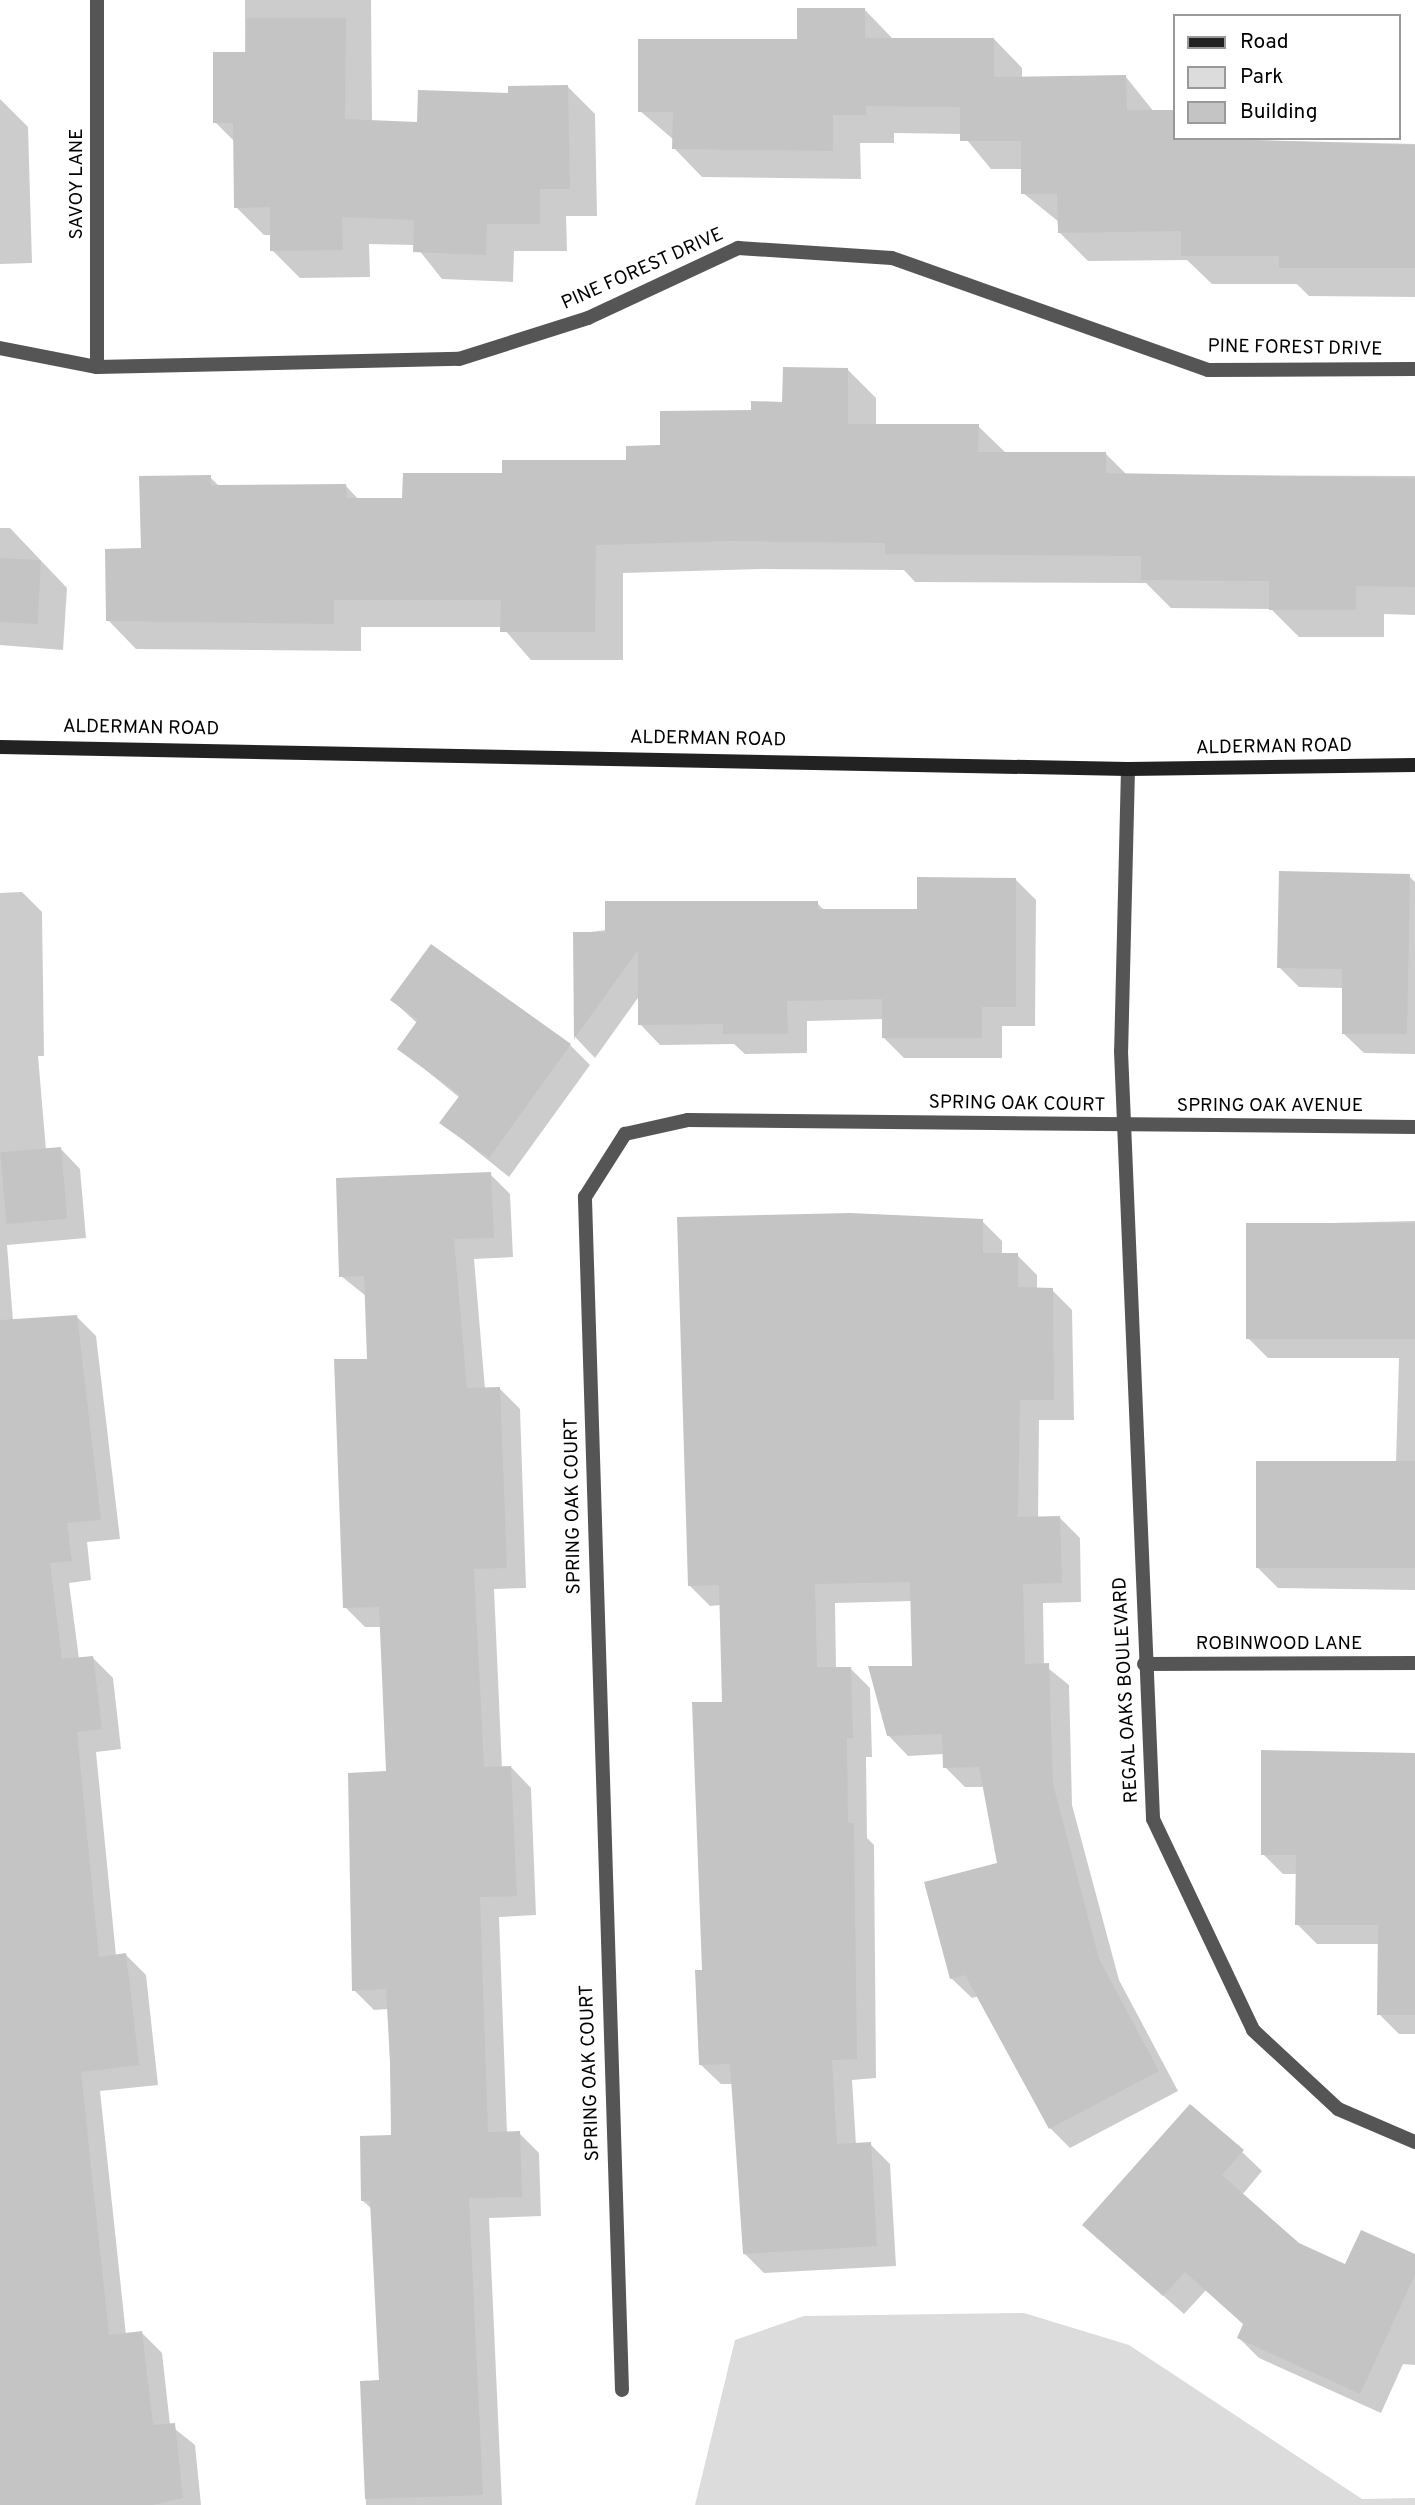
<!DOCTYPE html>
<html>
<head>
<meta charset="utf-8">
<style>
	body { margin:0 }
	#map { position:relative; width:1415px; height:2505px; overflow:hidden; background:#fff; font-family:Overpass,sans-serif }
	div>[style] { position:absolute }
	[style*='--x'] { left:calc(var(--x)*1px); top:calc(var(--y)*1px); width:calc(var(--w)*1px); rotate:calc(var(--a)*1deg) }
	.green>* { inset:0; background:#dcdcdc }
	.shadow>* { inset:0; background:#0003 }
	.building>* { inset:0; background:#c4c4c4; transform-origin:0 0 }
	.street>* { height:14px; margin:-7px; padding:0 7px; transform-origin:7px; border-radius:7px; background:#555 }
	.secondary>* { height:14px; margin:-7px; padding:0 7px; transform-origin:7px; border-radius:7px; background:#222 }
	span { translate:-50% -50%; white-space:nowrap; text-align:center; line-height:1.15; -webkit-text-stroke:5px #fff; paint-order:stroke }
	.street-label { font-size:19px; color:#000 }
	.legend { position:absolute; left:1173px; top:14px; width:228px; height:126px; box-sizing:border-box; background:#fff; border:2px solid #999; margin:0; padding:9px 12px; list-style:none; font-size:21px; color:#000 }
	.legend li { display:flex; align-items:center; gap:14px; height:35px }
	.legend b { width:35px; border:2px solid #999 }
</style>
</head>
<body>
<div id="map">
	<div class="green">
		<div style="clip-path:polygon(1024px 2313px,1129px 2345px,1362px 2499px,1415px 2498px,1415px 2505px,695px 2505px,735px 2340px,804px 2316px)"></div>
	</div>
	<div class="shadow">
		<div style="clip-path:polygon(245px 0,371px 0,372px 122px,419px 124px,510px 95px,568px 87px,595px 114px,597px 216px,566px 216px,567px 251px,514px 251px,513px 282px,442px 279px,415px 245px,369px 244px,370px 277px,300px 278px,272px 250px,272px 235px,264px 235px,236px 207px,235px 142px,215px 122px,245px 54px)"></div>
		<div style="clip-path:polygon(864px 9px,893px 39px,994px 39px,1022px 68px,1022px 78px,1126px 77px,1154px 112px,1175px 112px,1175px 138px,1415px 144px,1415px 297px,1309px 296px,1297px 284px,1212px 284px,1187px 260px,1088px 261px,1059px 232px,1059px 222px,1023px 193px,1023px 169px,991px 169px,962px 134px,894px 133px,894px 143px,860px 143px,861px 179px,702px 177px,674px 148px,674px 140px,640px 111px)"></div>
		<div style="clip-path:polygon(0 99px,28px 127px,32px 263px,0 264px)"></div>
		<div style="clip-path:polygon(848px 370px,876px 398px,876px 426px,978px 426px,1007px 454px,1106px 454px,1127px 475px,1415px 476px,1415px 615px,1384px 614px,1384px 637px,1299px 637px,1271px 609px,1171px 608px,1146px 583px,915px 582px,904px 570px,760px 569px,623px 573px,623px 660px,531px 660px,502px 627px,361px 627px,361px 651px,136px 649px,108px 620px,143px 550px,210px 477px,220px 487px,346px 486px,359px 500px,404px 500px,628px 462px,784px 404px)"></div>
		<div style="clip-path:polygon(0 528px,10px 528px,67px 588px,63px 650px,0 645px)"></div>
		<div style="clip-path:polygon(1409px 876px,1415px 882px,1415px 1054px,1364px 1053px,1343px 1033px,1344px 988px,1299px 987px,1279px 967px)"></div>
		<div style="clip-path:polygon(1016px 880px,1036px 900px,1035px 1026px,1002px 1026px,1002px 1058px,904px 1058px,884px 1038px,884px 1019px,807px 1021px,807px 1053px,745px 1054px,734px 1044px,660px 1045px,640px 1024px,640px 995px,595px 1058px,576px 1038px,575px 934px,817px 903px,825px 911px,919px 911px)"></div>
		<div style="clip-path:polygon(22px 892px,42px 912px,44px 1056px,38px 1056px,46px 1150px,60px 1148px,80px 1169px,86px 1238px,7px 1245px,13px 1321px,76px 1316px,96px 1336px,120px 1539px,87px 1542px,91px 1580px,69px 1583px,79px 1659px,93px 1658px,113px 1678px,121px 1749px,96px 1752px,116px 1956px,126px 1955px,146px 1975px,158px 2085px,100px 2091px,126px 2335px,142px 2333px,162px 2353px,170px 2425px,195px 2445px,201px 2505px,0 2505px,0 893px)"></div>
		<div style="clip-path:polygon(392px 1000px,570px 1045px,590px 1065px,509px 1177px,442px 1123px,460px 1098px,400px 1049px,418px 1024px)"></div>
		<div style="clip-path:polygon(490px 1174px,510px 1194px,513px 1257px,474px 1259px,485px 1389px,500px 1389px,520px 1409px,526px 1588px,494px 1589px,502px 1768px,511px 1767px,531px 1788px,536px 1915px,499px 1917px,507px 2133px,519px 2133px,539px 2153px,541px 2216px,489px 2218px,502px 2505px,366px 2505px,362px 2383px,381px 2382px,373px 2210px,363px 2201px,393px 2136px,388px 2009px,374px 2010px,354px 1990px,388px 1773px,382px 1627px,365px 1627px,345px 1607px,369px 1360px,366px 1296px,341px 1276px)"></div>
		<div style="clip-path:polygon(982px 1221px,1002px 1241px,1002px 1255px,1017px 1255px,1037px 1275px,1037px 1290px,1052px 1290px,1072px 1310px,1074px 1420px,1039px 1420px,1038px 1519px,1060px 1518px,1080px 1538px,1081px 1602px,1043px 1603px,1044px 1665px,1069px 1685px,1072px 1805px,1119px 1980px,1178px 2091px,1070px 2148px,1050px 2128px,979px 1996px,972px 1998px,951px 1978px,999px 1864px,985px 1787px,965px 1787px,945px 1767px,944px 1754px,908px 1756px,888px 1735px,913px 1667px,912px 1601px,835px 1603px,836px 1668px,850px 1668px,870px 1688px,872px 1757px,866px 1757px,867px 1838px,874px 1845px,876px 2078px,852px 2080px,856px 2145px,870px 2144px,890px 2164px,896px 2266px,764px 2273px,744px 2253px,733px 2084px,721px 2084px,700px 2064px,723px 1703px,721px 1605px,710px 1606px,689px 1585px)"></div>
		<div style="clip-path:polygon(1415px 1221px,1415px 1590px,1278px 1588px,1258px 1568px,1396px 1463px,1399px 1358px,1268px 1358px,1248px 1338px,1248px 1225px)"></div>
		<div style="clip-path:polygon(1415px 1754px,1415px 2034px,1399px 2034px,1379px 2014px,1380px 1944px,1317px 1944px,1297px 1924px,1297px 1874px,1283px 1874px,1263px 1854px)"></div>
		<div style="clip-path:polygon(1242px 2152px,1262px 2171px,1242px 2195px,1298px 2245px,1346px 2266px,1415px 2256px,1415px 2365px,1403px 2364px,1381px 2413px,1259px 2358px,1239px 2338px,1245px 2325px,1206px 2290px,1184px 2314px,1105px 2244px)"></div>
	</div>
	<div class="building">
		<div style="clip-path:polygon(797px 8px,865px 8px,865px 38px,994px 38px,994px 77px,1126px 75px,1127px 110px,1175px 110px,1175px 138px,1415px 145px,1415px 268px,1279px 268px,1279px 256px,1181px 256px,1181px 231px,1058px 233px,1057px 194px,1021px 194px,1021px 141px,960px 141px,960px 107px,866px 106px,866px 115px,833px 115px,833px 151px,672px 149px,673px 112px,638px 112px,638px 39px,797px 39px)"></div>
		<div style="clip-path:polygon(247px 18px,346px 18px,345px 119px,417px 122px,418px 90px,508px 93px,508px 86px,568px 85px,570px 189px,540px 189px,540px 224px,487px 224px,486px 255px,413px 252px,414px 220px,342px 217px,343px 250px,270px 251px,270px 207px,234px 208px,233px 123px,213px 123px,213px 52px,246px 52px)"></div>
		<div style="clip-path:polygon(783px 367px,848px 368px,848px 424px,979px 424px,978px 452px,1106px 452px,1106px 473px,1415px 478px,1415px 587px,1356px 586px,1356px 610px,1269px 610px,1269px 581px,1141px 580px,1141px 556px,885px 554px,885px 543px,731px 541px,596px 545px,595px 632px,500px 632px,501px 600px,334px 600px,334px 624px,106px 621px,105px 549px,141px 548px,139px 476px,211px 475px,211px 485px,346px 484px,347px 498px,402px 498px,403px 473px,502px 473px,502px 460px,626px 460px,626px 446px,660px 445px,660px 411px,751px 410px,751px 401px,782px 402px)"></div>
		<div style="left:0;top:558px;width:41px;height:64px;rotate:3deg"></div>
		<div style="clip-path:polygon(1279px 871px,1410px 874px,1407px 1034px,1342px 1034px,1342px 969px,1277px 968px)"></div>
		<div style="clip-path:polygon(917px 877px,1016px 878px,1016px 1007px,982px 1007px,982px 1038px,882px 1038px,882px 999px,787px 1001px,788px 1034px,723px 1034px,723px 1024px,638px 1025px,638px 950px,574px 1039px,573px 932px,605px 932px,605px 901px,818px 901px,818px 909px,917px 909px)"></div>
		<div style="clip-path:polygon(431px 944px,571px 1044px,489px 1158px,439px 1123px,460px 1095px,397px 1049px,418px 1020px,390px 1000px)"></div>
		<div style="left:61px;top:1147px;width:72px;height:61px;rotate:85deg"></div>
		<div style="clip-path:polygon(491px 1172px,494px 1238px,454px 1239px,467px 1388px,500px 1387px,507px 1568px,474px 1569px,484px 1767px,511px 1766px,517px 1896px,480px 1897px,488px 2132px,520px 2131px,522px 2197px,469px 2198px,483px 2495px,365px 2499px,360px 2381px,379px 2380px,370px 2201px,361px 2201px,360px 2136px,391px 2135px,390px 2061px,386px 1989px,352px 1991px,348px 1773px,386px 1771px,379px 1607px,343px 1608px,334px 1359px,367px 1359px,364px 1276px,339px 1277px,336px 1178px)"></div>
		<div style="clip-path:polygon(850px 1213px,983px 1219px,983px 1253px,1018px 1253px,1018px 1287px,1053px 1288px,1054px 1400px,1020px 1400px,1018px 1517px,1060px 1516px,1062px 1583px,1023px 1584px,1025px 1664px,1049px 1663px,1053px 1784px,1099px 1959px,1159px 2071px,1049px 2129px,965px 1975px,950px 1979px,924px 1882px,997px 1863px,979px 1767px,943px 1768px,942px 1734px,887px 1736px,868px 1666px,912px 1666px,910px 1582px,815px 1584px,817px 1667px,851px 1667px,853px 1738px,847px 1738px,848px 1823px,854px 1823px,857px 2059px,832px 2060px,837px 2144px,871px 2142px,877px 2246px,743px 2254px,730px 2064px,699px 2065px,695px 1970px,702px 1970px,692px 1702px,722px 1702px,719px 1585px,688px 1586px,677px 1217px)"></div>
		<div style="left:1246px;top:1223px;width:169px;height:116px"></div>
		<div style="clip-path:polygon(77px 1315px,101px 1520px,67px 1523px,72px 1561px,50px 1563px,62px 1659px,93px 1656px,102px 1729px,77px 1732px,99px 1957px,126px 1953px,139px 2065px,81px 2072px,109px 2335px,142px 2331px,153px 2425px,175px 2423px,183px 2498px,152px 2505px,0 2505px,0 1320px)"></div>
		<div style="left:1256px;top:1461px;width:159px;height:107px"></div>
		<div style="clip-path:polygon(1261px 1750px,1415px 1753px,1415px 2015px,1377px 2015px,1378px 1925px,1295px 1925px,1296px 1855px,1261px 1855px)"></div>
		<div style="clip-path:polygon(1190px 2104px,1244px 2150px,1222px 2175px,1299px 2243px,1345px 2264px,1361px 2230px,1415px 2254px,1415px 2275px,1360px 2394px,1237px 2338px,1243px 2324px,1185px 2272px,1163px 2296px,1082px 2225px)"></div>
	</div>
	<div class="street">
		<div style="--x:0;--y:348;--w:99;--a:11.1"></div>
		<div style="--x:97;--y:367;--w:362;--a:-1.3"></div>
		<div style="--x:459;--y:359;--w:135;--a:-17.6"></div>
		<div style="--x:588;--y:318;--w:166;--a:-25"></div>
		<div style="--x:738;--y:248;--w:154;--a:3.7"></div>
		<div style="--x:892;--y:258;--w:335;--a:19.5"></div>
		<div style="--x:1208;--y:370;--w:207;--a:-0.3"></div>
		<div style="--x:97;--y:367;--w:367;--a:-90"></div>
		<div style="--x:1128;--y:769;--w:282;--a:91.4"></div>
		<div style="--x:1121;--y:1051;--w:769;--a:87.61"></div>
		<div style="--x:1153;--y:1819;--w:233;--a:64.6"></div>
		<div style="--x:1253;--y:2030;--w:116;--a:42.9"></div>
		<div style="--x:1338;--y:2109;--w:84;--a:23.2"></div>
		<div style="--x:1144;--y:1664;--w:271;--a:-0.2"></div>
		<div style="--x:622;--y:2390;--w:1194;--a:-91.78"></div>
		<div style="--x:585;--y:1197;--w:75;--a:-57.6"></div>
		<div style="--x:625;--y:1134;--w:65;--a:-12.5"></div>
		<div style="--x:688;--y:1120;--w:727;--a:0.55"></div>
	</div>
	<div class="secondary">
		<div style="--x:0;--y:747;--w:1128;--a:1.12"></div>
		<div style="--x:1128;--y:769;--w:287;--a:-0.8"></div>
	</div>
	<div class="street-label">
		<span style="left:78px;top:184px;rotate:-90deg">SAVOY LANE</span>
		<span style="left:643px;top:270px;rotate:-24deg">PINE FOREST DRIVE</span>
		<span style="left:1295px;top:349px;rotate:1deg">PINE FOREST DRIVE</span>
		<span style="left:141px;top:729px;rotate:1deg">ALDERMAN ROAD</span>
		<span style="left:708px;top:740px;rotate:1deg">ALDERMAN ROAD</span>
		<span style="left:1274px;top:748px;rotate:-1deg">ALDERMAN ROAD</span>
		<span style="left:1017px;top:1105px;rotate:1deg">SPRING OAK COURT</span>
		<span style="left:1270px;top:1107px">SPRING OAK AVENUE</span>
		<span style="left:574px;top:1506px;rotate:-91deg">SPRING OAK COURT</span>
		<span style="left:1279px;top:1645px">ROBINWOOD LANE</span>
		<span style="left:1127px;top:1690px;rotate:-93deg">REGAL OAKS BOULEVARD</span>
		<span style="left:591px;top:2073px;rotate:-92deg">SPRING OAK COURT</span>
	</div>
	<ul class="legend">
	<li><b style="height:9px;background:#222"></b>Road</li>
	<li><b style="height:19px;background:#dcdcdc"></b>Park</li>
	<li><b style="height:19px;background:#c4c4c4"></b>Building</li>
	</ul>
</div>
</body>
</html>
